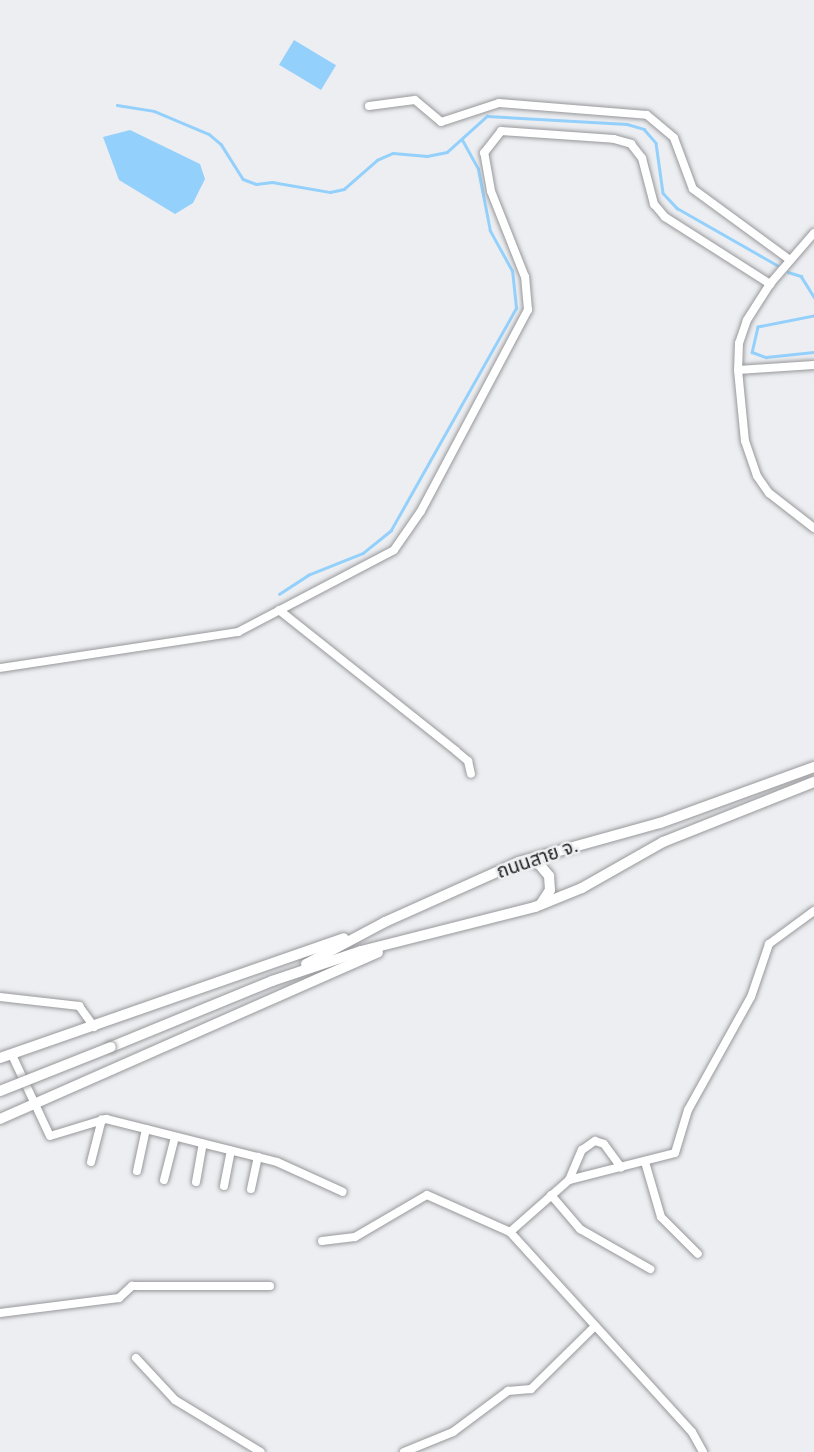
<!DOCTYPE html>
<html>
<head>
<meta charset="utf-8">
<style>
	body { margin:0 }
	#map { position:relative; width:814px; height:1452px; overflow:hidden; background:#edeef1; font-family:Mulish,"Noto Sans Thai",sans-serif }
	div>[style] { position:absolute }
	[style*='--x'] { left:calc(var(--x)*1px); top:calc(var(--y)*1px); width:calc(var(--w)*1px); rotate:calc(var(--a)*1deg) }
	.water>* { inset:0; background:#94d0fc; transform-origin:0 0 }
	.stream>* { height:2.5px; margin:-1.25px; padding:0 1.25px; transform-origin:1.25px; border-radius:1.25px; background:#94d0fc }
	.roads { filter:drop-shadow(0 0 2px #97989b) drop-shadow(0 0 2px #97989b) }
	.street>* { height:8px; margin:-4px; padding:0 4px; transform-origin:4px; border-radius:4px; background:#fff }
	.secondary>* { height:10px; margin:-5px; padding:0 5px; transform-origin:5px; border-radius:5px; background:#fff }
	.bridges { filter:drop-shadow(0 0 2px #97989b) drop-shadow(0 0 2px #97989b) }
	.secondary-bridge>* { height:10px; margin:-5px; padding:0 5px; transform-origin:5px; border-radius:5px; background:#fff }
	span { translate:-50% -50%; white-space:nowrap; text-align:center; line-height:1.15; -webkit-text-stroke:5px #edeef1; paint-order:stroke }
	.street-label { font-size:19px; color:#212122 }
</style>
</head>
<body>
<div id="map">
	<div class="water">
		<div style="left:294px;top:40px;width:49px;height:29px;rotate:31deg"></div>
		<div style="clip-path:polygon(130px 130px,200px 164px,205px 179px,193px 203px,175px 214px,119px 180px,103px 137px)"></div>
	</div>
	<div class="stream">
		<div style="--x:117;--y:105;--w:37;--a:9"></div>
		<div style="--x:154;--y:111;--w:60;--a:22.7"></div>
		<div style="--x:209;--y:134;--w:16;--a:40"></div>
		<div style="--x:221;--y:144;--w:41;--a:57.8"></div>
		<div style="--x:243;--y:179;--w:14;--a:21"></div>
		<div style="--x:256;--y:184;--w:16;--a:-7"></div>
		<div style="--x:272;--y:182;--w:59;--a:9.8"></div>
		<div style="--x:330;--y:192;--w:14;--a:-12"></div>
		<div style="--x:344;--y:189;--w:44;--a:-41.3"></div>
		<div style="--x:377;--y:160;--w:17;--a:-24"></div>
		<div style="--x:393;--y:153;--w:34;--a:5"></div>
		<div style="--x:427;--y:156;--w:20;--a:-11"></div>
		<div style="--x:447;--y:152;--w:54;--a:-42"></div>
		<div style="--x:487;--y:116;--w:140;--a:3.3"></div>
		<div style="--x:627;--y:124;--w:18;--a:16"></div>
		<div style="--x:644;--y:129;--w:18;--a:49"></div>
		<div style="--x:656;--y:143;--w:50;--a:82"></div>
		<div style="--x:663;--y:193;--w:21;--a:47"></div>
		<div style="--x:677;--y:208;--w:115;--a:29.7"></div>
		<div style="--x:788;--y:272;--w:14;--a:17"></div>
		<div style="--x:801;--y:276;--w:25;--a:58"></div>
		<div style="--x:814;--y:316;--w:57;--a:168.9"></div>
		<div style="--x:758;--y:327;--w:26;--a:103"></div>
		<div style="--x:752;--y:352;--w:15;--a:20"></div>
		<div style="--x:766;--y:357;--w:48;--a:-5.9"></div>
		<div style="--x:279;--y:594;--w:35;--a:-33"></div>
		<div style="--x:308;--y:575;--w:59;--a:-21.8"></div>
		<div style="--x:363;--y:553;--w:36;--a:-39"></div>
		<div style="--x:391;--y:530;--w:255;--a:-60.6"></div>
		<div style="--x:516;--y:308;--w:37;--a:-96"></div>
		<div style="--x:512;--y:271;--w:46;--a:-118.8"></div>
		<div style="--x:490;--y:231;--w:63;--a:-101"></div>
		<div style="--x:478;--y:169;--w:33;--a:-119"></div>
	</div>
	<div class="roads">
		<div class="street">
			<div style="--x:369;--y:106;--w:46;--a:-7.4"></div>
			<div style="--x:415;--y:100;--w:34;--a:40"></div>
			<div style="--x:441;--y:122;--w:61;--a:-18.1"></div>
			<div style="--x:499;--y:103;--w:148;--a:4.6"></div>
			<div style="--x:647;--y:115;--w:35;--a:40"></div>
			<div style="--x:674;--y:138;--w:54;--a:69.6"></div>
			<div style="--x:693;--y:189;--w:120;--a:36.2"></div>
			<div style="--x:814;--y:233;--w:67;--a:130.8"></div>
			<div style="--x:770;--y:284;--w:43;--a:122.6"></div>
			<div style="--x:747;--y:320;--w:24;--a:109"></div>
			<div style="--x:739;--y:343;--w:27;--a:92"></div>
			<div style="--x:738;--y:370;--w:71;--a:84.4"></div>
			<div style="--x:745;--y:441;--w:37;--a:71"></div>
			<div style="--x:757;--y:476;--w:21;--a:55"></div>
			<div style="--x:769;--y:493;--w:57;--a:37.9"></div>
			<div style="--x:738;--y:370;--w:76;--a:-3.8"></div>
			<div style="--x:279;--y:610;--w:226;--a:38.5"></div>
			<div style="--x:456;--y:751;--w:16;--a:40"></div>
			<div style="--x:468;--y:761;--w:13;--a:77"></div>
			<div style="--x:0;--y:668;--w:241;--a:-8.6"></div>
			<div style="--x:238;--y:632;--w:176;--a:-27.7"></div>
			<div style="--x:394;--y:550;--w:47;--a:-55.3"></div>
			<div style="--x:421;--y:511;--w:228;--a:-62"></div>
			<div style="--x:528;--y:310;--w:33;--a:-95"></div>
			<div style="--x:525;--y:277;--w:92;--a:-111.6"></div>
			<div style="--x:491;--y:191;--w:39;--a:-100"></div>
			<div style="--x:484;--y:153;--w:28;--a:-52"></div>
			<div style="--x:501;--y:131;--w:113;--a:4"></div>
			<div style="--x:614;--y:139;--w:18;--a:16"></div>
			<div style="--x:631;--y:144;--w:18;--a:52"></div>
			<div style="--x:642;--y:158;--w:48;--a:75.4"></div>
			<div style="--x:654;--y:204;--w:17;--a:50"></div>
			<div style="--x:665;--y:217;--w:125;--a:32.5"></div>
			<div style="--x:0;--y:997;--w:80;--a:6.5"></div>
			<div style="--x:79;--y:1006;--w:26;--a:54"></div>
			<div style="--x:12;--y:1055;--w:89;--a:64.9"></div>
			<div style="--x:50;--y:1136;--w:59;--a:-16.9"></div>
			<div style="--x:106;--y:1119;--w:176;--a:14.1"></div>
			<div style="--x:277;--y:1162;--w:72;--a:24.4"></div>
			<div style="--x:91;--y:1162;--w:44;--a:-75.7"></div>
			<div style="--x:645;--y:1162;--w:57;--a:73.8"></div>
			<div style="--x:661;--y:1217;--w:52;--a:45"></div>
			<div style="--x:137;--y:1171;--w:43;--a:-77.9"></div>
			<div style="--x:164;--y:1180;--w:44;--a:-75.7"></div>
			<div style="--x:569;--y:1180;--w:33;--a:-67"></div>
			<div style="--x:582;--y:1150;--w:16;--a:-35"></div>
			<div style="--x:595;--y:1141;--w:9;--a:18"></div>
			<div style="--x:604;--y:1144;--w:29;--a:54"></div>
			<div style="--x:196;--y:1182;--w:39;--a:-80"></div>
			<div style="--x:224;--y:1186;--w:36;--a:-79"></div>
			<div style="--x:251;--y:1189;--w:33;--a:-78"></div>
			<div style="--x:551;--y:1195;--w:45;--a:49.5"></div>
			<div style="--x:580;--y:1229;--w:81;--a:29.7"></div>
			<div style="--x:510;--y:1232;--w:79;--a:-41.4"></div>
			<div style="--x:569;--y:1180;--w:109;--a:-14.3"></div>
			<div style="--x:675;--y:1153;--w:45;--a:-73.2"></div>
			<div style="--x:688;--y:1110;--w:129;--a:-60.9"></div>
			<div style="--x:751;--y:997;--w:56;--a:-71.2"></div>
			<div style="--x:769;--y:944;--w:56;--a:-36.3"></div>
			<div style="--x:322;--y:1241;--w:33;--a:-7"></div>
			<div style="--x:355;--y:1237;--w:83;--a:-30.3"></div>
			<div style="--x:427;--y:1195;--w:91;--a:24"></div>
			<div style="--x:510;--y:1232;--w:270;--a:47.7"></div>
			<div style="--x:692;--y:1432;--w:23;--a:61"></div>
			<div style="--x:0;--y:1313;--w:120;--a:-7.2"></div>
			<div style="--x:119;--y:1298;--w:18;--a:-43"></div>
			<div style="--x:132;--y:1286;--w:138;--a:0"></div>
			<div style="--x:136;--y:1358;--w:57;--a:47.1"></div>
			<div style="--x:175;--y:1400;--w:100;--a:31.2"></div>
			<div style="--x:404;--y:1452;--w:53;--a:-22.2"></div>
			<div style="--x:453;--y:1432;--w:69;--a:-36.7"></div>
			<div style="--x:508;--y:1391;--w:23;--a:-5"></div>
			<div style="--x:531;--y:1389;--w:88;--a:-44.5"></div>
		</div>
		<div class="secondary">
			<div style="--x:526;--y:861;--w:13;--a:13"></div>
			<div style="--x:539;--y:864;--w:16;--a:50"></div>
			<div style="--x:549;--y:876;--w:14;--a:86"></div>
			<div style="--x:550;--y:890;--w:17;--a:123"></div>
			<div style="--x:306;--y:964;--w:89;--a:-28"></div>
			<div style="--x:385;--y:922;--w:147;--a:-24.1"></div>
			<div style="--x:519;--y:862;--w:146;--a:-15.5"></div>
			<div style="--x:660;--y:823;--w:164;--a:-20"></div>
			<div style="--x:111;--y:1047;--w:174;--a:-22.3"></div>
			<div style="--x:272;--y:981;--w:94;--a:-18.6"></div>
			<div style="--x:361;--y:951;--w:179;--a:-14.2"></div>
			<div style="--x:535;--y:907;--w:51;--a:-22"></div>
			<div style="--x:582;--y:888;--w:93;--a:-29.6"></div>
			<div style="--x:663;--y:842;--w:162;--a:-21.7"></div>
			<div style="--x:0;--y:1058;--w:364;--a:-19.2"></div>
			<div style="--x:0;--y:1119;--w:413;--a:-23.8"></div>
		</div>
	</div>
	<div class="bridges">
		<div class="secondary-bridge">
			<div style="--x:0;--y:1091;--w:119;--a:-21.6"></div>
		</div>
	</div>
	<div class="street-label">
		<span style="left:537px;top:859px;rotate:-19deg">ถนนสาย จ.</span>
	</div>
</div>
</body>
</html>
